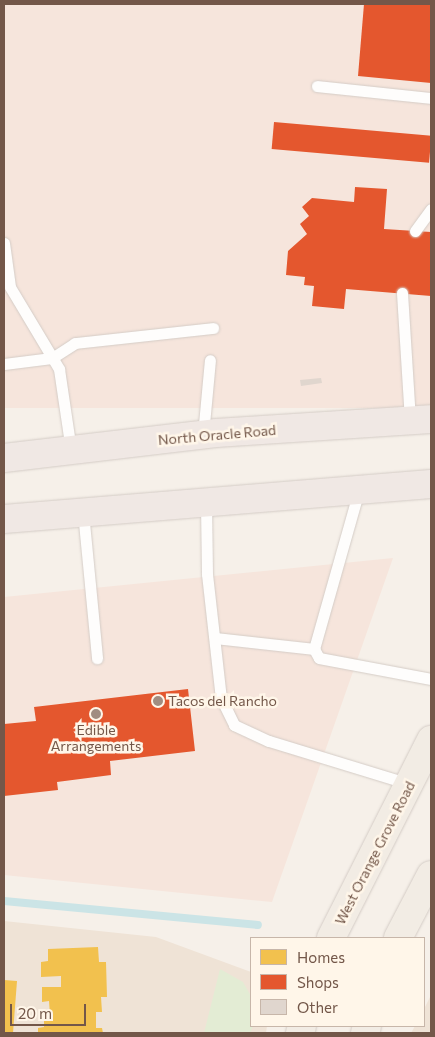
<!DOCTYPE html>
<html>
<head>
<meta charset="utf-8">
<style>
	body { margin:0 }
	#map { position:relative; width:435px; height:1037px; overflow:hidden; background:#f6f0e9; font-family:Commissioner,sans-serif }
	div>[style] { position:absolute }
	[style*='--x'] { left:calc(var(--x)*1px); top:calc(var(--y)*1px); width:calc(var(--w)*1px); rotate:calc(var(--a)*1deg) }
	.residential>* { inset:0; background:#efe3d6 }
	.commercial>* { inset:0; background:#f6e5dc; transform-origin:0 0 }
	.green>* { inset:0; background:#e3ecd4 }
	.homes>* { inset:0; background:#f2c14e }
	.shops>* { inset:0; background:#e4572e; transform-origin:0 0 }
	.stream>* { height:8px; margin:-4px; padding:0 4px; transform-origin:4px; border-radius:4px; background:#cbe4e6 }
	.building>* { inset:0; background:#e0d6ce }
	.roads { filter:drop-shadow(0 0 1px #d4ccc6) drop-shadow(0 0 1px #d4ccc6) }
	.lane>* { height:11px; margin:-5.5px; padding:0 5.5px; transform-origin:5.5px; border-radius:5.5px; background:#fefdfc }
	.primary>* { height:28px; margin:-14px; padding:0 14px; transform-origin:14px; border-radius:14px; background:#f2ece4 }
	.highway>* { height:28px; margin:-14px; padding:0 14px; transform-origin:14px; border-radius:14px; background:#f0e8e4 }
	.dots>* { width:14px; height:14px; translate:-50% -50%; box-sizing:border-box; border:2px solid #fff6e9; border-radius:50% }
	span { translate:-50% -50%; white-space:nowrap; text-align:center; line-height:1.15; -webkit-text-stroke:5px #fff6e9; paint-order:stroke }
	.street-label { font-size:14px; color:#735749 }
	.poi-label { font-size:14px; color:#735749 }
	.left { translate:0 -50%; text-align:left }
	.frame { position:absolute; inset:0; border:5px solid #735749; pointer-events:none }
	.legend { position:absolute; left:250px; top:937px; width:175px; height:90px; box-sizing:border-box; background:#fff6e9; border:1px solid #c7b6a9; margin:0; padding:6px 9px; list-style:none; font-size:15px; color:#735749 }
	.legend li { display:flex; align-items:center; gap:10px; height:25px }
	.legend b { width:25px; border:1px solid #c7b6a9 }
	.scale { position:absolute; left:10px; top:1004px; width:76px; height:22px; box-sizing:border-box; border:2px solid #735749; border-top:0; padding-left:6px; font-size:15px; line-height:18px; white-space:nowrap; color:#735749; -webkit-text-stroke:4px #fff6e9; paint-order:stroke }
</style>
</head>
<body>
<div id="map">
	<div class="residential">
		<div style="clip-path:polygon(4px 921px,156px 937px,251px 972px,251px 1026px,267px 1026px,266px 1033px,4px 1033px)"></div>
		<div style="clip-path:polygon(431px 995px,431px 1033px,411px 1033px,415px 1026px,424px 1026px,424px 1009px)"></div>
	</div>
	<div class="commercial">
		<div style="left:4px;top:4px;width:427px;height:404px"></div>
		<div style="clip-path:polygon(393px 558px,272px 902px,4px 875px,4px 597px)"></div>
	</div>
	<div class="green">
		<div style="clip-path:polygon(220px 969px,243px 982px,251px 996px,253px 1026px,250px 1033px,204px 1033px)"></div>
	</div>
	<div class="homes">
		<div style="clip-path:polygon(98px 947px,99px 962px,106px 962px,107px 997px,101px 997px,102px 1012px,96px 1012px,96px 1028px,102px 1028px,103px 1033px,38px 1033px,38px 1028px,44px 1027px,44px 1015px,50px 1015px,49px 1001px,42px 1002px,42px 987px,61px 987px,61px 976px,41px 977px,41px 962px,48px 961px,48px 949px)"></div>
		<div style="clip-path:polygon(4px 980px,17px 981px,13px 1033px,4px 1033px)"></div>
	</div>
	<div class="shops">
		<div style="clip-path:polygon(364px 4px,431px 4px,431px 83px,358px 76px)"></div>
		<div style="left:274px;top:122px;width:158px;height:27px;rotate:5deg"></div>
		<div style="clip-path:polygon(355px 187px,387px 189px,384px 229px,431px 232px,431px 296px,346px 289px,344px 309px,312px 306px,314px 286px,304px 285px,305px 277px,286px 275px,288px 251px,307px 234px,300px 224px,309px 216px,302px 207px,312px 198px,354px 202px)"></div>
		<div style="clip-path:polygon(188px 689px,195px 751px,110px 761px,111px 775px,57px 782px,58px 790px,4px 796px,4px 724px,36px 721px,34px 707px)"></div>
	</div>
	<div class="stream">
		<div style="--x:4;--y:901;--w:255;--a:5.4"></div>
	</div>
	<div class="building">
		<div style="clip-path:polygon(321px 378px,322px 383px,301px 386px,300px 380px)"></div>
	</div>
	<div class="roads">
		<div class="lane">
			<div style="--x:317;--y:86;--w:115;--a:6"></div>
			<div style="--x:415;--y:231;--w:27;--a:-54"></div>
			<div style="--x:4;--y:243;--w:44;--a:82.2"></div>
			<div style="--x:10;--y:287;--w:96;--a:59.1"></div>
			<div style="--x:59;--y:369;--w:82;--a:81.6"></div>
			<div style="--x:402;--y:293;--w:128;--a:86.4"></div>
			<div style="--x:4;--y:364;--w:48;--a:-7.1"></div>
			<div style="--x:52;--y:358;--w:27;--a:-33"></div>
			<div style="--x:75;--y:343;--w:139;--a:-6.2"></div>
			<div style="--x:203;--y:435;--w:75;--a:-84.7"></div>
			<div style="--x:359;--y:490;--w:165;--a:105.8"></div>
			<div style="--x:314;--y:649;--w:10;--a:61"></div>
			<div style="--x:319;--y:658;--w:114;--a:10.6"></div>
			<div style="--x:206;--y:503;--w:71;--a:89.2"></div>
			<div style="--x:207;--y:574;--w:125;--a:83.6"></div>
			<div style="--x:221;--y:698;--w:30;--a:64"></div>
			<div style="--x:234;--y:725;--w:38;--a:25"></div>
			<div style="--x:269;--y:741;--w:147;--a:17"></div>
			<div style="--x:83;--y:512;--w:147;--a:84.5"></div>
			<div style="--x:215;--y:638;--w:100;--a:6.3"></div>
		</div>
		<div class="primary">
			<div style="--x:331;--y:938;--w:222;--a:-63.2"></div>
			<div style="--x:398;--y:938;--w:71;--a:-62.4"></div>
			<div style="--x:300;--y:1033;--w:7;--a:-74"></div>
			<div style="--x:365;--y:1033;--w:7;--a:-74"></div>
		</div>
		<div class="highway">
			<div style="--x:4;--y:458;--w:213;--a:-6.7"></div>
			<div style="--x:216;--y:433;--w:215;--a:-3.7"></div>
			<div style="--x:4;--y:519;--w:428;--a:-4.7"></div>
		</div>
	</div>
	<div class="dots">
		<div style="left:158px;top:701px;background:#a18d81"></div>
		<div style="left:96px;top:714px;background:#a18d81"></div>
	</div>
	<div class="street-label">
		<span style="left:217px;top:435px;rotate:-5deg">North Oracle Road</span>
		<span style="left:375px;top:853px;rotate:-63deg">West Orange Grove Road</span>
	</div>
	<div class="poi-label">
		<span class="left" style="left:168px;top:701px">Tacos del Rancho</span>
		<span style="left:96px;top:738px">Edible<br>Arrangements</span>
	</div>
	<div class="frame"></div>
	<ul class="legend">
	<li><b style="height:14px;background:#f2c14e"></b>Homes</li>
	<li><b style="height:14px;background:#e4572e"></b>Shops</li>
	<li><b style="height:14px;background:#e0d6ce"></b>Other</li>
	</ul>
	<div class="scale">20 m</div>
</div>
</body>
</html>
